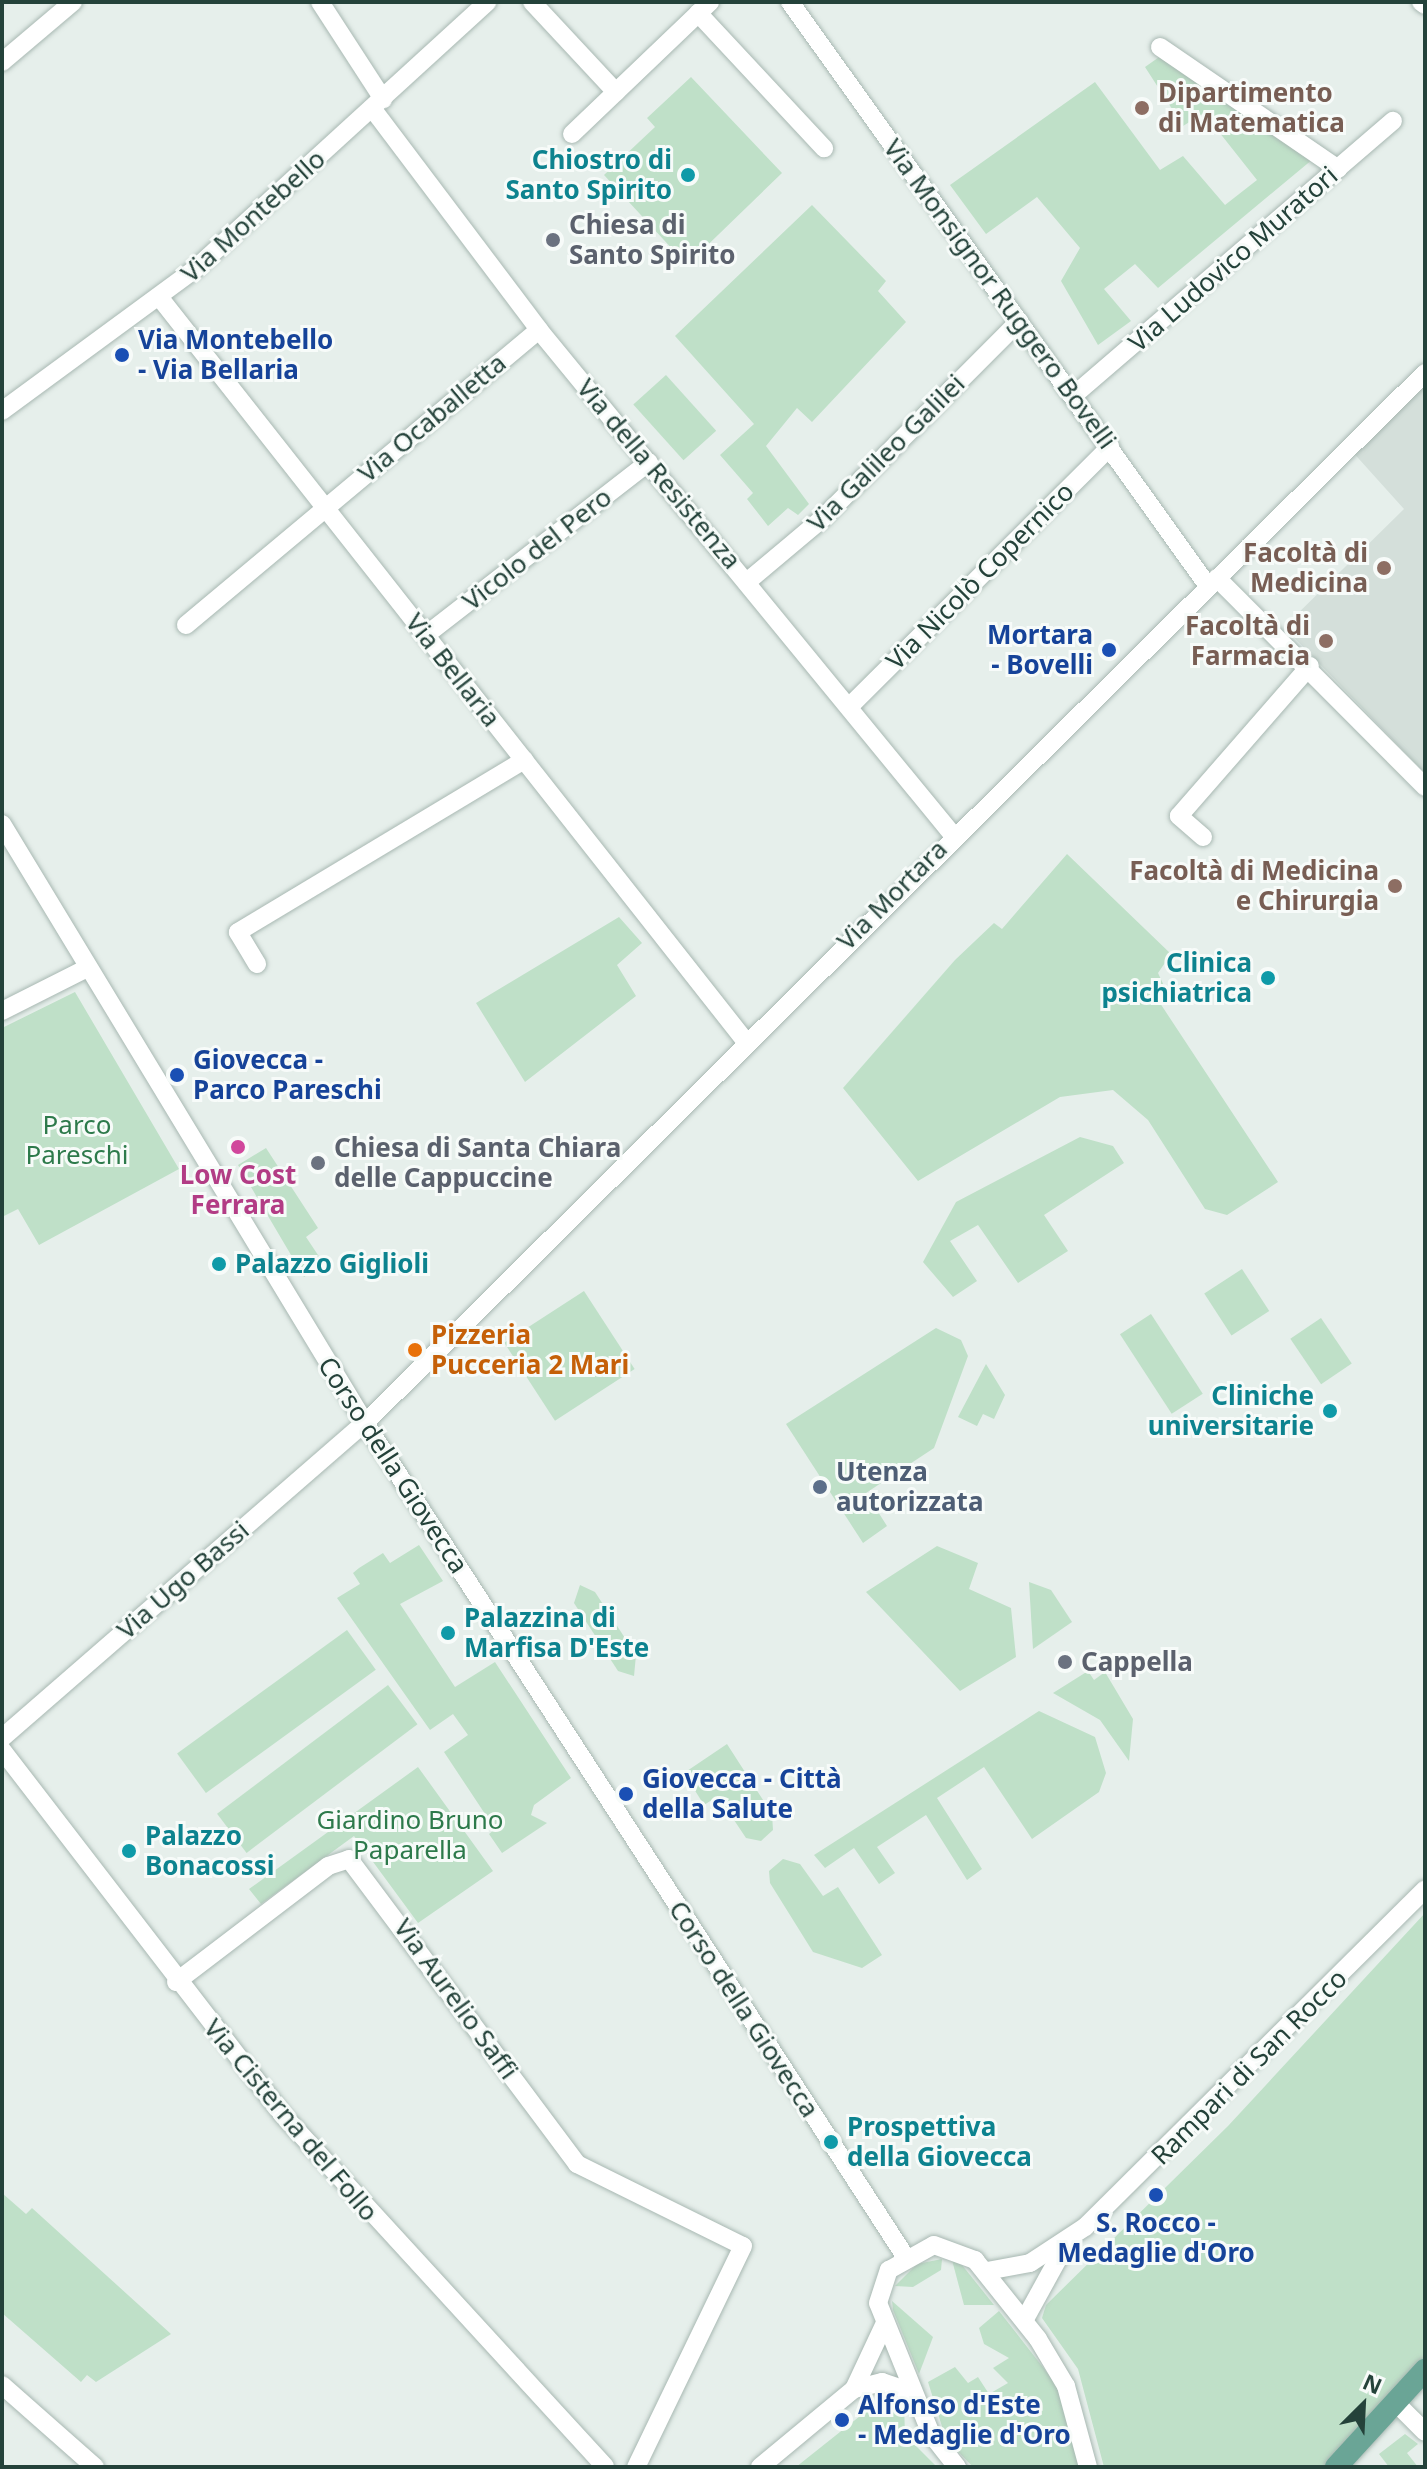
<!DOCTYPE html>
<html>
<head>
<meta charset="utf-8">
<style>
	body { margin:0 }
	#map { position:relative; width:1427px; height:2469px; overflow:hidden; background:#e6efeb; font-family:"Noto Sans",sans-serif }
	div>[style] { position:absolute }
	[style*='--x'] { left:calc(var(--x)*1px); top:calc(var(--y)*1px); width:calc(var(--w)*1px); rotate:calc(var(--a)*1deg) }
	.built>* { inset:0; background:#d4dfda }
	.green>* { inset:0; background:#bfe0c8; transform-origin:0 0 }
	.roads { filter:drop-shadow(0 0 2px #a8b8b2) drop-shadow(0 0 2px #a8b8b2) }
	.minor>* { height:18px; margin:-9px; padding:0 9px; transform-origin:9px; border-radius:9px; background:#fff }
	.major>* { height:22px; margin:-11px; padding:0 11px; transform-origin:11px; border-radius:11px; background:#6aa596 }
	.dots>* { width:22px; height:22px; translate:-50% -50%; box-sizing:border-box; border:4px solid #f7fbf9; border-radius:50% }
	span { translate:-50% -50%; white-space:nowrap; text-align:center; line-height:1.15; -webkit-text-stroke:6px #f7fbf9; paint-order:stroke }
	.education-label { font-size:26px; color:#785e54; font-weight:700 }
	.left { translate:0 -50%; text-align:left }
	.right { translate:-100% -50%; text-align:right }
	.culture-label { font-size:26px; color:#0d838f; font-weight:700 }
	.street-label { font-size:26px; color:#24423a }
	.worship-label { font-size:26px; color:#5b616d; font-weight:700 }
	.transit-label { font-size:26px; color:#164399; font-weight:700 }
	.park-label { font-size:26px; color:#2d7a4b }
	.hotel-label { font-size:26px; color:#b23c85; font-weight:700 }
	.food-label { font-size:26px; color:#c56008; font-weight:700 }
	.service-label { font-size:26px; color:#4e5e75; font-weight:700 }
	.frame { position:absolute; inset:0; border:4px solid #24423a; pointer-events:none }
	.north { position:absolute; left:1323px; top:2365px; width:80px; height:80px; -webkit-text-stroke:6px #f7fbf9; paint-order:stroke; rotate:24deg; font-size:22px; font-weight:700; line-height:32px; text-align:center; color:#24423a }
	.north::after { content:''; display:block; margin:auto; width:28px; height:36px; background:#24423a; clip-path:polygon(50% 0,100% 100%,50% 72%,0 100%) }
</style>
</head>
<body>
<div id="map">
	<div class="built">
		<div style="clip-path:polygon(1425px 375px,1425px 773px,1284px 627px,1404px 509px,1350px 449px)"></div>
	</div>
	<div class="green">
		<div style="clip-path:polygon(1162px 55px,1313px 159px,1158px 288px,1135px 264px,1104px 289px,1131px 321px,1098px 345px,1061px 281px,1080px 248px,1037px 197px,986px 234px,950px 185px,1095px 82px,1160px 170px,1183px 156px,1225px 205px,1257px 180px,1204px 113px,1183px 126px,1145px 67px)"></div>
		<div style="clip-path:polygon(691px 77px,782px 173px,687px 265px,604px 175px,655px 127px,647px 118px)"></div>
		<div style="clip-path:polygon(812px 205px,886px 281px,878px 291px,906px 322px,812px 422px,797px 408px,766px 446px,809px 504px,798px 515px,788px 508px,768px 526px,747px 499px,753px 493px,720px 455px,754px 424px,675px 336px)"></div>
		<div style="left:666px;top:375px;width:75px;height:44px;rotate:48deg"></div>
		<div style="clip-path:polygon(1067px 854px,1171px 954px,1158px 973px,1166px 990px,1156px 997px,1278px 1182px,1227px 1215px,1205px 1209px,1148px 1120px,1113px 1090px,1060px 1097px,918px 1181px,843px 1088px,955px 960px,994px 923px,1002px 929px)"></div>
		<div style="clip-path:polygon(619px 917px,642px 943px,617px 965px,636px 996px,525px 1082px,476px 1003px)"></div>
		<div style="clip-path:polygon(75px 992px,179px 1169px,39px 1245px,18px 1209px,2px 1217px,2px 1028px)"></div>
		<div style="clip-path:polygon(1080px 1137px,1113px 1146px,1124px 1163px,1044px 1215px,1068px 1251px,1018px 1283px,978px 1225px,950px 1241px,977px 1281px,953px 1297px,923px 1262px,956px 1202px)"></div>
		<div style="clip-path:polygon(266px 1148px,318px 1228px,306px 1237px,324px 1264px,304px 1277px,238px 1165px)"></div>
		<div style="left:1242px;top:1269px;width:50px;height:45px;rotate:57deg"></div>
		<div style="left:584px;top:1291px;width:93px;height:95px;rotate:57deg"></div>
		<div style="left:1151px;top:1314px;width:95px;height:37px;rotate:57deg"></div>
		<div style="left:1321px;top:1318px;width:55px;height:37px;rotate:56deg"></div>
		<div style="clip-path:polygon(936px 1328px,961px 1340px,968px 1356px,934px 1448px,866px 1493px,887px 1526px,863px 1543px,786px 1424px)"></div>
		<div style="clip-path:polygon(986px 1364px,1005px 1395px,994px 1419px,983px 1414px,977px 1426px,958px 1417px)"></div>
		<div style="clip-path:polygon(419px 1545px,443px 1581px,400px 1604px,455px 1687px,495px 1662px,571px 1778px,534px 1805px,531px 1815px,547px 1823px,502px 1853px,489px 1834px,495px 1829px,444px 1752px,468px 1735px,453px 1714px,430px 1730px,337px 1598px,360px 1584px,353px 1573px,359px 1568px,383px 1553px,390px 1563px)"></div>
		<div style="clip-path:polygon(937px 1546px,978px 1563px,969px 1589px,1011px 1608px,1016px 1657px,960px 1691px,866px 1592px)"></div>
		<div style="clip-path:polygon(1029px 1582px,1051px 1590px,1072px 1622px,1033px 1649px)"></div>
		<div style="clip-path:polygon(580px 1585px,595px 1592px,636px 1655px,634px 1676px,618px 1671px,574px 1603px)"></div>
		<div style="left:347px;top:1630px;width:49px;height:210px;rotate:54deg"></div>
		<div style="clip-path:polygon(1088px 1671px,1094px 1680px,1105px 1672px,1133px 1719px,1129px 1761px,1100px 1720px,1053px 1693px)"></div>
		<div style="left:388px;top:1685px;width:49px;height:214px;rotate:53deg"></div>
		<div style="clip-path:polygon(1039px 1711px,1095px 1737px,1106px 1773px,1099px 1792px,1032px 1839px,984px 1767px,937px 1798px,982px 1869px,967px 1880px,926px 1815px,877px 1847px,895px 1873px,879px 1884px,854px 1848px,825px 1868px,814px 1855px)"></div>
		<div style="clip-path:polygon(727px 1744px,772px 1814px,773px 1830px,761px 1841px,746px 1838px,718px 1796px,704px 1805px,684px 1773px)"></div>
		<div style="clip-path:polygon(418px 1767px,493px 1871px,418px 1923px,354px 1836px,261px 1904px,249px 1889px)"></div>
		<div style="clip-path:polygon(783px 1859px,800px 1864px,823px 1896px,838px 1887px,882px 1955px,862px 1968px,813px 1952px,770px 1883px,769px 1871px)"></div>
		<div style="clip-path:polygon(1425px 1913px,1425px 2360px,1325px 2467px,1104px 2467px,1078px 2369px,1042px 2318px,1046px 2305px,1228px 2126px)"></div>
		<div style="clip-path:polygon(2px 2193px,26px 2214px,32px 2208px,171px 2334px,96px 2382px,87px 2375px,81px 2382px,2px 2313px)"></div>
		<div style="clip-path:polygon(942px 2259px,941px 2270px,913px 2287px,895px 2286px,917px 2264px)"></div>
		<div style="clip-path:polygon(952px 2260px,962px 2265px,994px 2305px,964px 2305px)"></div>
		<div style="clip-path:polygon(892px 2301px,933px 2337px,919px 2374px,893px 2310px)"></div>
		<div style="clip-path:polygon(999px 2311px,1056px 2384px,1082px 2467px,973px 2467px,946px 2439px,928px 2382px,955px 2367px,968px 2383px,978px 2377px,989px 2394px,1008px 2383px,993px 2368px,1009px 2358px,984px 2344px,979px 2328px)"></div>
		<div style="clip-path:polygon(889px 2393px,904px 2404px,905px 2435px,937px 2467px,796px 2467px)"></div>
		<div style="clip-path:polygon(1405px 2434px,1418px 2444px,1407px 2453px,1418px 2467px,1389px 2467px,1379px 2454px)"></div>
	</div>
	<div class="roads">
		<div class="minor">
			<div style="--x:320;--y:2;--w:116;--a:57"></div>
			<div style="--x:532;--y:2;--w:123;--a:47"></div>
			<div style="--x:790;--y:2;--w:718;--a:54.41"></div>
			<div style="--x:1421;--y:2;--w:5;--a:37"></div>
			<div style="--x:698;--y:13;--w:185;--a:47"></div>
			<div style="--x:1160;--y:47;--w:216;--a:34.4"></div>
			<div style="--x:2;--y:62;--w:93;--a:-40.2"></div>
			<div style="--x:372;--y:108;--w:278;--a:53"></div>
			<div style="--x:539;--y:330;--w:653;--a:50.66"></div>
			<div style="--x:572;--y:134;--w:191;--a:-43.7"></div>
			<div style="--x:160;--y:298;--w:947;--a:51.77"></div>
			<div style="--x:1073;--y:396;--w:422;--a:-40.7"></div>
			<div style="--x:2;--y:411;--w:240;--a:-36.3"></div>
			<div style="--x:195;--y:269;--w:396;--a:-42.4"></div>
			<div style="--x:1217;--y:578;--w:295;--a:45.1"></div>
			<div style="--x:748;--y:581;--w:98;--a:-40"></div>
			<div style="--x:823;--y:518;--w:278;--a:-45.1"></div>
			<div style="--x:186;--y:625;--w:460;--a:-39.9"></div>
			<div style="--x:426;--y:635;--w:282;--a:-37.8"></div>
			<div style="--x:851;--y:705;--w:366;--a:-44.9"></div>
			<div style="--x:2;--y:824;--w:700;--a:58.78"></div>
			<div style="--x:365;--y:1423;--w:993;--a:57.05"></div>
			<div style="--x:1203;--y:837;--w:32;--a:-139"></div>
			<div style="--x:1179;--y:816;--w:199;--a:-48.9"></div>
			<div style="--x:257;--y:964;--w:37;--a:-121"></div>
			<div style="--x:238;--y:932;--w:334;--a:-31"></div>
			<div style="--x:2;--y:1011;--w:95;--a:-26.8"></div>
			<div style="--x:2;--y:1738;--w:481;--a:-41"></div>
			<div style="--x:365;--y:1423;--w:1492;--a:-44.73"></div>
			<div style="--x:2;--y:1750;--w:459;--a:52.4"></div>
			<div style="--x:282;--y:2114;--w:478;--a:47.5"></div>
			<div style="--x:176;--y:1982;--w:191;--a:-37.3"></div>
			<div style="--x:328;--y:1866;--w:22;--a:-18"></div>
			<div style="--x:349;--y:1859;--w:381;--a:53.2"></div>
			<div style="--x:577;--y:2164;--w:185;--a:26.3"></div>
			<div style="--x:743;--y:2246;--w:246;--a:115.8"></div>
			<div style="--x:987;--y:2271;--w:44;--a:-10.5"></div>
			<div style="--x:1030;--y:2263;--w:66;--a:-33.2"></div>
			<div style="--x:1085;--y:2227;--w:479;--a:-44.8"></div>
			<div style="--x:1025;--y:2319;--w:81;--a:-61.2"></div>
			<div style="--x:2;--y:2385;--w:124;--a:41.4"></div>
			<div style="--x:854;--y:2389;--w:29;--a:-14"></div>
			<div style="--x:882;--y:2382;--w:31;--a:19"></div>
			<div style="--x:1395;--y:2402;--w:42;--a:45"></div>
			<div style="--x:760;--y:2467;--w:122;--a:-39.7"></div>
			<div style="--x:854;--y:2389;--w:71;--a:-64.9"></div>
			<div style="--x:957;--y:2467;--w:42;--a:-128.2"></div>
			<div style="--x:931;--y:2434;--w:141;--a:-112"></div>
			<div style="--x:878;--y:2303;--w:35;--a:-72"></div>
			<div style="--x:889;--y:2270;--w:51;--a:-29.1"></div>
			<div style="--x:934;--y:2245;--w:44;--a:20.1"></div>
			<div style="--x:975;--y:2260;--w:101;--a:51.4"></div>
			<div style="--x:1038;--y:2339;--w:55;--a:59.2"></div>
			<div style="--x:1066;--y:2386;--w:84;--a:74.8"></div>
		</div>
		<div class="major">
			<div style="--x:1336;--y:2467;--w:132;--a:-47.5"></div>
		</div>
	</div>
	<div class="dots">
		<div style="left:1142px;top:108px;background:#8d6e63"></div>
		<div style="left:688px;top:175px;background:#0f9aa8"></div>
		<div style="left:553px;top:240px;background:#6b7280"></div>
		<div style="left:122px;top:355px;background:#1a4fb4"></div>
		<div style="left:1384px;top:568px;background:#8d6e63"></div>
		<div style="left:1326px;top:641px;background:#8d6e63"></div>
		<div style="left:1109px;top:650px;background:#1a4fb4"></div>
		<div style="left:1395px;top:886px;background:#8d6e63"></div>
		<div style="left:1268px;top:978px;background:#0f9aa8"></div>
		<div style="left:177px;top:1075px;background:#1a4fb4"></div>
		<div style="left:238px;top:1147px;background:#d1479c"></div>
		<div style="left:318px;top:1163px;background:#6b7280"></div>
		<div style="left:219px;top:1264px;background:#0f9aa8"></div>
		<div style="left:415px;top:1350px;background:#e8710a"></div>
		<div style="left:1330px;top:1411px;background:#0f9aa8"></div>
		<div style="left:820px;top:1487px;background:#5c6f8a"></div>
		<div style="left:448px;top:1633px;background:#0f9aa8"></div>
		<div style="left:1065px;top:1662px;background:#6b7280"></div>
		<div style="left:626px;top:1794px;background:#1a4fb4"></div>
		<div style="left:129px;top:1851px;background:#0f9aa8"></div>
		<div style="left:831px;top:2142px;background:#0f9aa8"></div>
		<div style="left:1156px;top:2195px;background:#1a4fb4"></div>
		<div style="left:842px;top:2420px;background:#1a4fb4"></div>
	</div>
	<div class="education-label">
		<span class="left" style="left:1158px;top:108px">Dipartimento<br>di Matematica</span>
		<span class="right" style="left:1368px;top:568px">Facoltà di<br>Medicina</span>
		<span class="right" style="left:1310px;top:641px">Facoltà di<br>Farmacia</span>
		<span class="right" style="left:1379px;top:886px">Facoltà di Medicina<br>e Chirurgia</span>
	</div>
	<div class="culture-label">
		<span class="right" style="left:672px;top:175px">Chiostro di<br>Santo Spirito</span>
		<span class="right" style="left:1252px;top:978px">Clinica<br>psichiatrica</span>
		<span class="left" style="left:235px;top:1264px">Palazzo Giglioli</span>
		<span class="right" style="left:1314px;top:1411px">Cliniche<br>universitarie</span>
		<span class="left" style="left:464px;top:1633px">Palazzina di<br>Marfisa D'Este</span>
		<span class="left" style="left:145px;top:1851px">Palazzo<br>Bonacossi</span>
		<span class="left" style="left:847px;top:2142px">Prospettiva<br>della Giovecca</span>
	</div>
	<div class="street-label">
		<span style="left:253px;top:216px;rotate:-42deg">Via Montebello</span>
		<span style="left:1233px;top:259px;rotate:-41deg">Via Ludovico Muratori</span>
		<span style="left:1000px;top:294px;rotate:54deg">Via Monsignor Ruggero Bovelli</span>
		<span style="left:432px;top:418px;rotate:-40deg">Via Ocaballetta</span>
		<span style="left:886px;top:453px;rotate:-45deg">Via Galileo Galilei</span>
		<span style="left:659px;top:474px;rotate:50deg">Via della Resistenza</span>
		<span style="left:537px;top:549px;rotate:-38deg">Vicolo del Pero</span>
		<span style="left:980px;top:576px;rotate:-45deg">Via Nicolò Copernico</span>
		<span style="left:453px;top:670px;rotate:52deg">Via Bellaria</span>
		<span style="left:892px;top:895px;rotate:-45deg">Via Mortara</span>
		<span style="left:393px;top:1465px;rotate:57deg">Corso della Giovecca</span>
		<span style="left:183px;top:1580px;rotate:-41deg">Via Ugo Bassi</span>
		<span style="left:456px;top:1999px;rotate:54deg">Via Aurelio Saffi</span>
		<span style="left:744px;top:2009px;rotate:57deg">Corso della Giovecca</span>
		<span style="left:1249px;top:2067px;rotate:-45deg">Rampari di San Rocco</span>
		<span style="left:291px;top:2120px;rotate:50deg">Via Cisterna del Follo</span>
	</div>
	<div class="worship-label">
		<span class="left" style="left:569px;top:240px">Chiesa di<br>Santo Spirito</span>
		<span class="left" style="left:334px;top:1163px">Chiesa di Santa Chiara<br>delle Cappuccine</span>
		<span class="left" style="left:1081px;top:1662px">Cappella</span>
	</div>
	<div class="transit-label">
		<span class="left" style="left:138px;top:355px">Via Montebello<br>- Via Bellaria</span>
		<span class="right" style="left:1093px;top:650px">Mortara<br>- Bovelli</span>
		<span class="left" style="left:193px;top:1075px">Giovecca -<br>Parco Pareschi</span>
		<span class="left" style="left:642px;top:1794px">Giovecca - Città<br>della Salute</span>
		<span style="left:1156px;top:2238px">S. Rocco -<br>Medaglie d'Oro</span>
		<span class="left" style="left:858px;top:2420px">Alfonso d'Este<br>- Medaglie d'Oro</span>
	</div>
	<div class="park-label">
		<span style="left:77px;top:1140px">Parco<br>Pareschi</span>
		<span style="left:410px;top:1835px">Giardino Bruno<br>Paparella</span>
	</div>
	<div class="hotel-label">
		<span style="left:238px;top:1190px">Low Cost<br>Ferrara</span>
	</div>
	<div class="food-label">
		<span class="left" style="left:431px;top:1350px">Pizzeria<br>Pucceria 2 Mari</span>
	</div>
	<div class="service-label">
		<span class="left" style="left:836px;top:1487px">Utenza<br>autorizzata</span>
	</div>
	<div class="frame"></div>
	<div class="north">N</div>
</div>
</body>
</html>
